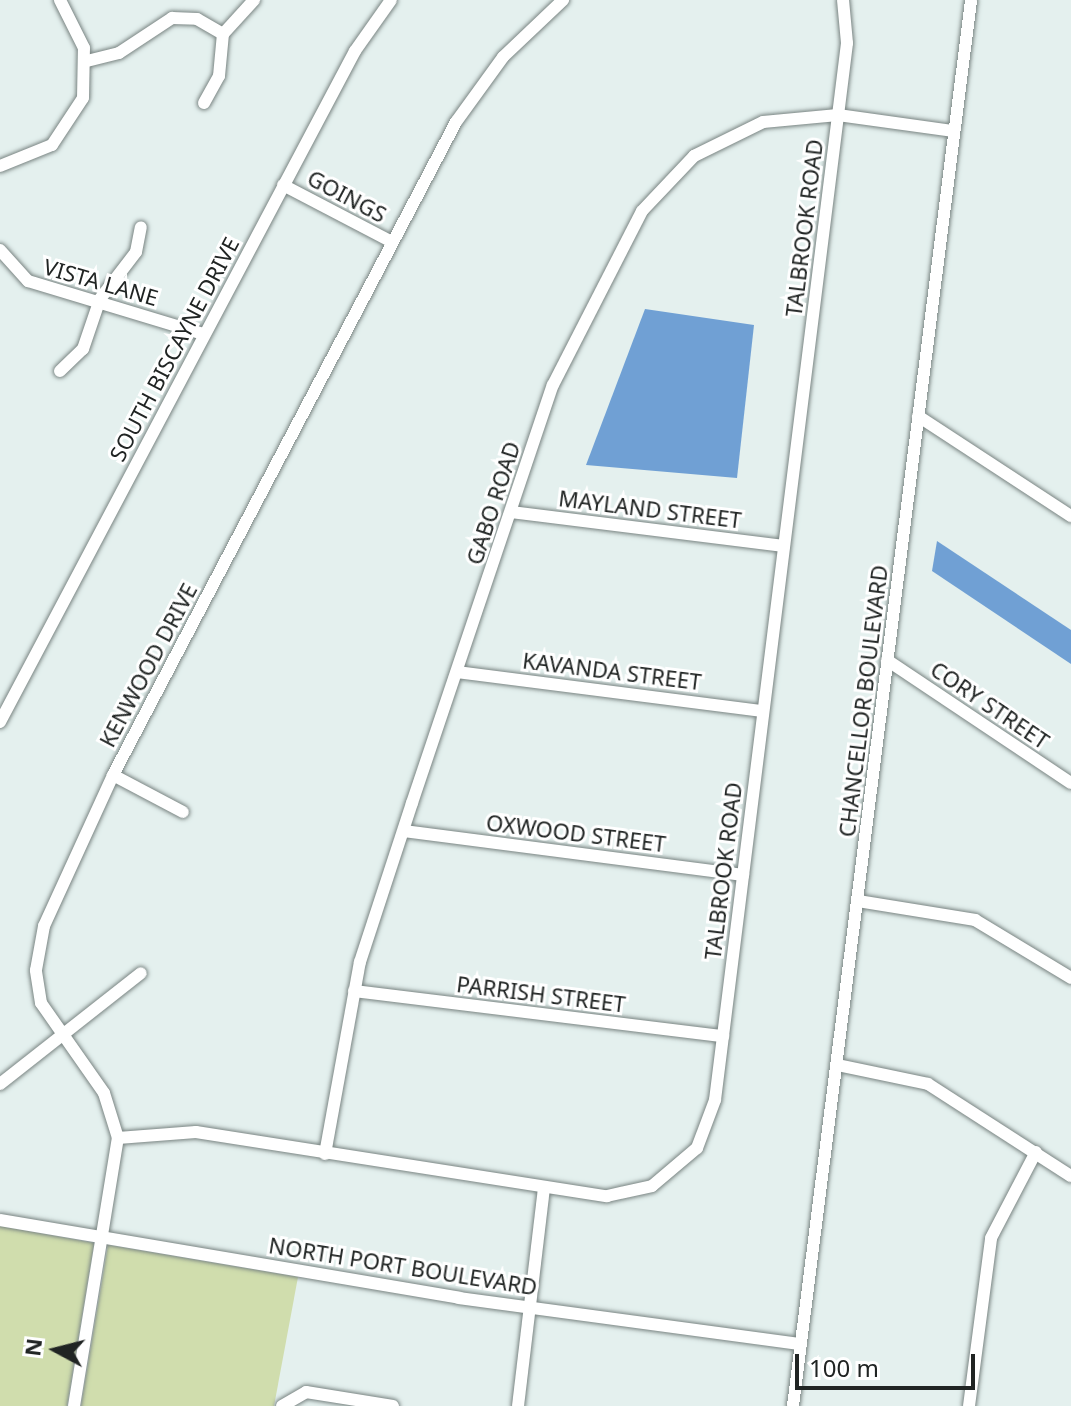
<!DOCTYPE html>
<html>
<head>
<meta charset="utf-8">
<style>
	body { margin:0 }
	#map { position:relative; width:1071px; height:1406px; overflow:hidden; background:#e4f0ee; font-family:"Noto Sans",sans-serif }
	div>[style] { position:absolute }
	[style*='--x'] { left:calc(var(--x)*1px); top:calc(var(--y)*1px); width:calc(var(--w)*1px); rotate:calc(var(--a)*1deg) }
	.green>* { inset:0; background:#d0ddad }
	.water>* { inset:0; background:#70a0d4 }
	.roads { filter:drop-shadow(0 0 2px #798482) drop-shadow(0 0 2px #798482) }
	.minor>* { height:12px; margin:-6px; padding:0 6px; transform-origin:6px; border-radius:6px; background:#fff }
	span { translate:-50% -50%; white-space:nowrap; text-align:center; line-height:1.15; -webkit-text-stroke:6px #fff; paint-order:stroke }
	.street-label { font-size:22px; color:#202423 }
	.north { position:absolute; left:16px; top:1310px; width:80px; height:80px; -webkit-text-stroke:6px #fff; paint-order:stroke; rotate:277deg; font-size:22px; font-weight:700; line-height:32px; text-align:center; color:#202423 }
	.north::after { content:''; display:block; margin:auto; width:28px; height:36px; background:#202423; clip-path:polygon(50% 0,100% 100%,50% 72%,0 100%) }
	.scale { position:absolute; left:795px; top:1354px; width:180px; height:36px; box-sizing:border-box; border:4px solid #202423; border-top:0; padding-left:10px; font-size:24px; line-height:28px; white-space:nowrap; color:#202423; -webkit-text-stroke:6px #fff; paint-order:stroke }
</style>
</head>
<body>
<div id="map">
	<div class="green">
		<div style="clip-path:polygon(0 1226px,94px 1243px,67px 1406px,0 1406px)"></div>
		<div style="clip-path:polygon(108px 1245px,298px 1277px,274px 1406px,81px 1406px)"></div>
	</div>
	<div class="water">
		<div style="clip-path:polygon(645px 309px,754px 325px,737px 478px,586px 465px)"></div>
		<div style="clip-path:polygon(937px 541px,1071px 630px,1071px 664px,932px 571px)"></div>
	</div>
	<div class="roads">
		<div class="minor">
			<div style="--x:223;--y:34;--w:46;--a:-47.6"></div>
			<div style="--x:87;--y:61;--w:33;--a:-14"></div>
			<div style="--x:119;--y:53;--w:64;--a:-33.4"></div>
			<div style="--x:172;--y:18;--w:25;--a:2"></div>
			<div style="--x:197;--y:19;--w:30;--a:30"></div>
			<div style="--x:204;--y:103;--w:31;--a:-61"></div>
			<div style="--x:219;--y:76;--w:42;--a:-84.6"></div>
			<div style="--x:0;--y:166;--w:56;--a:-22"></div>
			<div style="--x:52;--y:145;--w:56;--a:-56.6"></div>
			<div style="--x:83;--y:98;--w:50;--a:-88.9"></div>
			<div style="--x:84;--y:48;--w:54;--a:-116.6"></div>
			<div style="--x:283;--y:185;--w:123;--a:27.6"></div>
			<div style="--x:0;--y:250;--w:42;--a:47.9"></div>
			<div style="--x:28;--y:281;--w:184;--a:16.8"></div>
			<div style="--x:60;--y:371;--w:32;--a:-44"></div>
			<div style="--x:83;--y:349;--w:53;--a:-71.2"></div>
			<div style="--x:100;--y:299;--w:59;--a:-52.5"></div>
			<div style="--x:136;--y:252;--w:25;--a:-79"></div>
			<div style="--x:918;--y:416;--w:183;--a:33.2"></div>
			<div style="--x:511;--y:512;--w:275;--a:7.1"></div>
			<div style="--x:887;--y:660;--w:221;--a:33.8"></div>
			<div style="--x:457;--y:672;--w:308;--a:7.3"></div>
			<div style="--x:0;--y:722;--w:759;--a:-62.12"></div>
			<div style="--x:355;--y:51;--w:62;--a:-54.8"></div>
			<div style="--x:113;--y:775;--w:79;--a:27.9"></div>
			<div style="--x:404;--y:831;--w:342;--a:7.4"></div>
			<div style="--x:858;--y:901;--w:119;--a:9.2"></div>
			<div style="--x:975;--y:920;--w:112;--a:31.1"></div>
			<div style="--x:354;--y:991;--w:372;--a:7"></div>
			<div style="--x:838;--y:1065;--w:92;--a:11.9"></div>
			<div style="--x:928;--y:1084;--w:170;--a:32.8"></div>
			<div style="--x:0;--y:1084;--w:179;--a:-38.2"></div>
			<div style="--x:118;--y:1138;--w:78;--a:-4.4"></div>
			<div style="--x:196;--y:1132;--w:416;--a:8.9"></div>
			<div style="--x:607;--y:1196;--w:46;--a:-12.5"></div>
			<div style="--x:652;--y:1186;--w:59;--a:-40.2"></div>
			<div style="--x:697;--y:1148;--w:51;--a:-69.4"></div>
			<div style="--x:715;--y:1100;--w:1065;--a:-82.88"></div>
			<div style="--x:847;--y:43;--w:43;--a:-95.3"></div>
			<div style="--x:325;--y:1154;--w:195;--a:-79.7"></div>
			<div style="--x:360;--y:962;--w:167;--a:-71.9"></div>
			<div style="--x:412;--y:803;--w:441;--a:-71.4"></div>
			<div style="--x:553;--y:385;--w:195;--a:-62.9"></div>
			<div style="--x:642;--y:211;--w:76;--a:-46.6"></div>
			<div style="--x:694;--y:156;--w:77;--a:-26.2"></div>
			<div style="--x:763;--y:122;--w:75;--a:-5.3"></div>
			<div style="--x:838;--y:115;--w:117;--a:7.9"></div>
			<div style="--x:0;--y:1220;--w:466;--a:9.6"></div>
			<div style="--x:459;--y:1298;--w:345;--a:7.7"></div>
			<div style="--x:74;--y:1406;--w:272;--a:-80.7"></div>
			<div style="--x:118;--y:1138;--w:47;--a:-107.3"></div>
			<div style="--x:104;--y:1093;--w:110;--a:-125"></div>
			<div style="--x:41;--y:1003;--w:33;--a:-99"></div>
			<div style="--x:36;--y:970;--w:45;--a:-79.7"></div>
			<div style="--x:44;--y:926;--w:166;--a:-65.4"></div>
			<div style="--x:113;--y:775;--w:738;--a:-62.29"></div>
			<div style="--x:456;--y:122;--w:80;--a:-54.1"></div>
			<div style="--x:503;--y:57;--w:83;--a:-43.5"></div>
			<div style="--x:282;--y:1406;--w:28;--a:-30"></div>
			<div style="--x:306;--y:1392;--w:88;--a:9.1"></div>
			<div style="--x:518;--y:1406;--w:219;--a:-83.2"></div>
			<div style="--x:793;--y:1406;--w:1417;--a:-82.78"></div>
			<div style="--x:969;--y:1406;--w:169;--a:-82.5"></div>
			<div style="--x:991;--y:1238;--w:97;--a:-62.4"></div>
		</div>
	</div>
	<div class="street-label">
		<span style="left:347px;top:196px;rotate:28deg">GOINGS</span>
		<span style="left:804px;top:228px;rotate:-83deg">TALBROOK ROAD</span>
		<span style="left:101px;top:282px;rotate:16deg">VISTA LANE</span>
		<span style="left:174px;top:349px;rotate:-62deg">SOUTH BISCAYNE DRIVE</span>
		<span style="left:493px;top:503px;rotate:-72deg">GABO ROAD</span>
		<span style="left:650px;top:509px;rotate:7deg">MAYLAND STREET</span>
		<span style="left:148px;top:665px;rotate:-62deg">KENWOOD DRIVE</span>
		<span style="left:612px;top:671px;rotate:7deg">KAVANDA STREET</span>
		<span style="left:863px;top:701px;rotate:-83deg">CHANCELLOR BOULEVARD</span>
		<span style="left:990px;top:705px;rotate:34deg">CORY STREET</span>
		<span style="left:576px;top:833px;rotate:7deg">OXWOOD STREET</span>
		<span style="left:723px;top:871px;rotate:-83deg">TALBROOK ROAD</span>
		<span style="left:541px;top:994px;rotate:7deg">PARRISH STREET</span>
		<span style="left:403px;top:1266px;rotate:9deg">NORTH PORT BOULEVARD</span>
	</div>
	<div class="north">N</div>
	<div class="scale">100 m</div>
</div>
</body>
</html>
